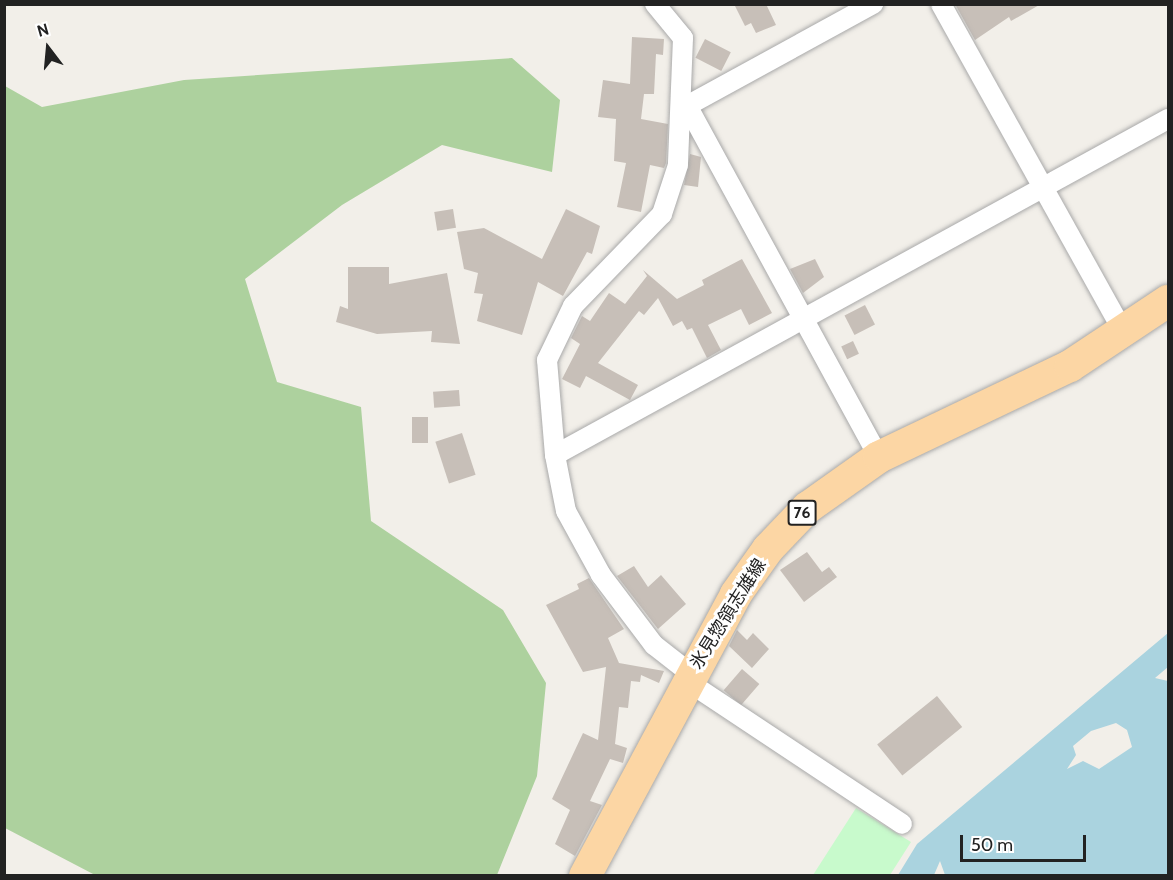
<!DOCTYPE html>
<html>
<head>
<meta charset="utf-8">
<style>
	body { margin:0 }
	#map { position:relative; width:1173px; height:880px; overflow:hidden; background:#f2efe9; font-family:Cabin,"Noto Sans JP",sans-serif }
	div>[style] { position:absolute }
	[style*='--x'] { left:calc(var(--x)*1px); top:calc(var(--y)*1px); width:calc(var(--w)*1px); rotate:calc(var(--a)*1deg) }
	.forest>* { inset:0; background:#add19e }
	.park>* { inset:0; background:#c8facc }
	.water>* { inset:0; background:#aad3df }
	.building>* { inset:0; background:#c7bfb8; transform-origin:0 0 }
	.roads { filter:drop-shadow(0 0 2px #a9a9a9) drop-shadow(0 0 2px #a9a9a9) }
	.street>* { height:20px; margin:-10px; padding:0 10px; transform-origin:10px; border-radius:10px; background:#fff }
	.primary>* { height:32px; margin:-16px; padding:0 16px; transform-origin:16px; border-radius:16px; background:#fcd6a4 }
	span { translate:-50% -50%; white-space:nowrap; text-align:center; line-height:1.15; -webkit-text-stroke:6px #fff; paint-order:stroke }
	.shield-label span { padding:2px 4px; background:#fff; border:2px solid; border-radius:4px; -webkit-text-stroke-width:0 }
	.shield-label { font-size:16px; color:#222; font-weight:700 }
	.street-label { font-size:18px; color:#222 }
	.frame { position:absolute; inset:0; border:6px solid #222; pointer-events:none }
	.north { position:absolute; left:18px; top:18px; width:60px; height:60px; -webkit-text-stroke:4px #fff; paint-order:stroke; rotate:344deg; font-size:16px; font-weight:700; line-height:24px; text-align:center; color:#222 }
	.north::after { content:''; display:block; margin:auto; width:21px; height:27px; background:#222; clip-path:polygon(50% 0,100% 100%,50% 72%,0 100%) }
	.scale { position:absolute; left:960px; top:835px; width:126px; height:27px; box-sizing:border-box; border:3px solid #222; border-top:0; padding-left:8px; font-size:18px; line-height:21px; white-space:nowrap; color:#222; -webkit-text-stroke:4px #fff; paint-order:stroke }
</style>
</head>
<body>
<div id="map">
	<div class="forest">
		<div style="clip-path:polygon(512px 58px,560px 100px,552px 172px,442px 145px,342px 205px,245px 279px,277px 382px,361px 407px,371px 521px,503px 610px,546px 683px,537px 776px,497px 875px,95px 875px,5px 828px,5px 86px,42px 107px,184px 80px)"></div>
	</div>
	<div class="park">
		<div style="clip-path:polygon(856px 808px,911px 842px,890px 875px,813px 875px)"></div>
	</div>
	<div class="water">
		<div style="clip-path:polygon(evenodd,1168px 633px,1168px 667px,1155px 678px,1168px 681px,1168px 875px,945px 875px,940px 861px,934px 875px,898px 875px,917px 844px,1168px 633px,1116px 723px,1127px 730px,1132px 747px,1099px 769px,1083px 761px,1067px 769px,1076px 755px,1073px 746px,1091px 731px,1116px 723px)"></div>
	</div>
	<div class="building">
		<div style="clip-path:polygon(734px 4px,766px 4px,776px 25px,756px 33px,751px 23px,745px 26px)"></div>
		<div style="clip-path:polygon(955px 4px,1041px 4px,1011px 21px,1009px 17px,975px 40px)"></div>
		<div style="clip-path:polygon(632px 37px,664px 39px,663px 55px,656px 54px,654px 94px,644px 94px,641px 119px,668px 124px,666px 163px,664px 168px,650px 165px,641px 212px,617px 207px,626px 163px,614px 161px,616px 119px,598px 117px,603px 80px,630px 84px)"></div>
		<div style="left:705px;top:39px;width:29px;height:21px;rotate:27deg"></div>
		<div style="clip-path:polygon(690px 154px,701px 157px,698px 187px,684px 185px)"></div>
		<div style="left:453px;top:209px;width:19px;height:19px;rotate:81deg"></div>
		<div style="clip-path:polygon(566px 209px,600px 226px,592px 254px,587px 252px,563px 296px,538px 282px,522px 335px,477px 321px,483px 294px,474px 293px,478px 273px,464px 269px,457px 232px,484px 228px,542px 259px)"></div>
		<div style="clip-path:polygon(742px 259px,772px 313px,749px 325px,741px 309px,708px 325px,721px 350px,707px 358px,692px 328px,687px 330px,682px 321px,673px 326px,658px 298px,644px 315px,639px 311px,598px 363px,638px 385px,630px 400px,586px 376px,580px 388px,562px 379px,580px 344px,571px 338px,582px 316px,590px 321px,609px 293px,625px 304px,647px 276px,643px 270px,677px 299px,704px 285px,702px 280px)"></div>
		<div style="clip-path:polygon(815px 259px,824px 277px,803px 293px,790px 269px)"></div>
		<div style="clip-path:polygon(348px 267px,389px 267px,389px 284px,447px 273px,460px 344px,431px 342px,432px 331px,377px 334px,336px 322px,340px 306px,348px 309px)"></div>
		<div style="left:865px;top:305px;width:22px;height:23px;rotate:63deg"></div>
		<div style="left:853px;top:341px;width:14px;height:13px;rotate:65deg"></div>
		<div style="left:459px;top:390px;width:16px;height:26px;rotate:86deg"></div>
		<div style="left:412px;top:417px;width:16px;height:26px"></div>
		<div style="left:462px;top:433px;width:44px;height:28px;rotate:72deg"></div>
		<div style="clip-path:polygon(807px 552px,822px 572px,829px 567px,837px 577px,804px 602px,780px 570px)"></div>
		<div style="clip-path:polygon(634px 566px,648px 587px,661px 575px,686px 604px,658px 629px,617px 576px)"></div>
		<div style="clip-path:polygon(589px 578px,624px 629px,608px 638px,619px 663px,664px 671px,659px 683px,641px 675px,640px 682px,631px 681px,628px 708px,619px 707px,615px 744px,627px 748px,623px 763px,610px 759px,590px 801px,602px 805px,575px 856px,555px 844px,570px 810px,552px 799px,583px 733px,598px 740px,606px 667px,583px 672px,546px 605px,579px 589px,577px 584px)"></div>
		<div style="clip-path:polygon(737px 630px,747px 640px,753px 633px,769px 649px,752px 668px,729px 646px)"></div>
		<div style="left:742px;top:669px;width:23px;height:28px;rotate:41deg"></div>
		<div style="left:937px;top:696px;width:40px;height:77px;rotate:51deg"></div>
	</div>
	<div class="roads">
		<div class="street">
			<div style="--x:655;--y:4;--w:44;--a:50.5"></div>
			<div style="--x:683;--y:38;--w:127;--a:92.3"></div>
			<div style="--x:678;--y:165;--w:52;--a:108.1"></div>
			<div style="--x:662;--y:214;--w:128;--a:134.1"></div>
			<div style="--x:573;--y:306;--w:60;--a:115.7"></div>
			<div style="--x:547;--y:360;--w:95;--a:85.2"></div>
			<div style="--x:555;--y:455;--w:57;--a:78.9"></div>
			<div style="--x:566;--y:511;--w:73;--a:61.3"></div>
			<div style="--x:601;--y:575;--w:88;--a:52.9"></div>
			<div style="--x:654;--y:645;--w:47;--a:38.1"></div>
			<div style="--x:941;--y:4;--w:376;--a:60.9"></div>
			<div style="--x:683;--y:108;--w:217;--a:-28.7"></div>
			<div style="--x:689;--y:109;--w:396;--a:61.4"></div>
			<div style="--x:555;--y:455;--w:699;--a:-28.73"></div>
			<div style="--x:687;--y:681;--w:258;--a:33.6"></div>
		</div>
		<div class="primary">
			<div style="--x:585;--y:876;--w:320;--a:-61.8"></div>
			<div style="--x:736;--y:594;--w:55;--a:-54.6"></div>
			<div style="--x:768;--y:549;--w:57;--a:-46.4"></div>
			<div style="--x:807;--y:508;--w:88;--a:-35.3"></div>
			<div style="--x:879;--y:457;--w:212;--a:-25.5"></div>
			<div style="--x:1070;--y:366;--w:118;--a:-33.6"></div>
		</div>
	</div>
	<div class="shield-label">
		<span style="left:802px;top:513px">76</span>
	</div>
	<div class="street-label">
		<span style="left:728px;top:614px;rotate:-58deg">氷見惣領志雄線</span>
	</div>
	<div class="frame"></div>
	<div class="north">N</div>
	<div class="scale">50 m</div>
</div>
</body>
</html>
